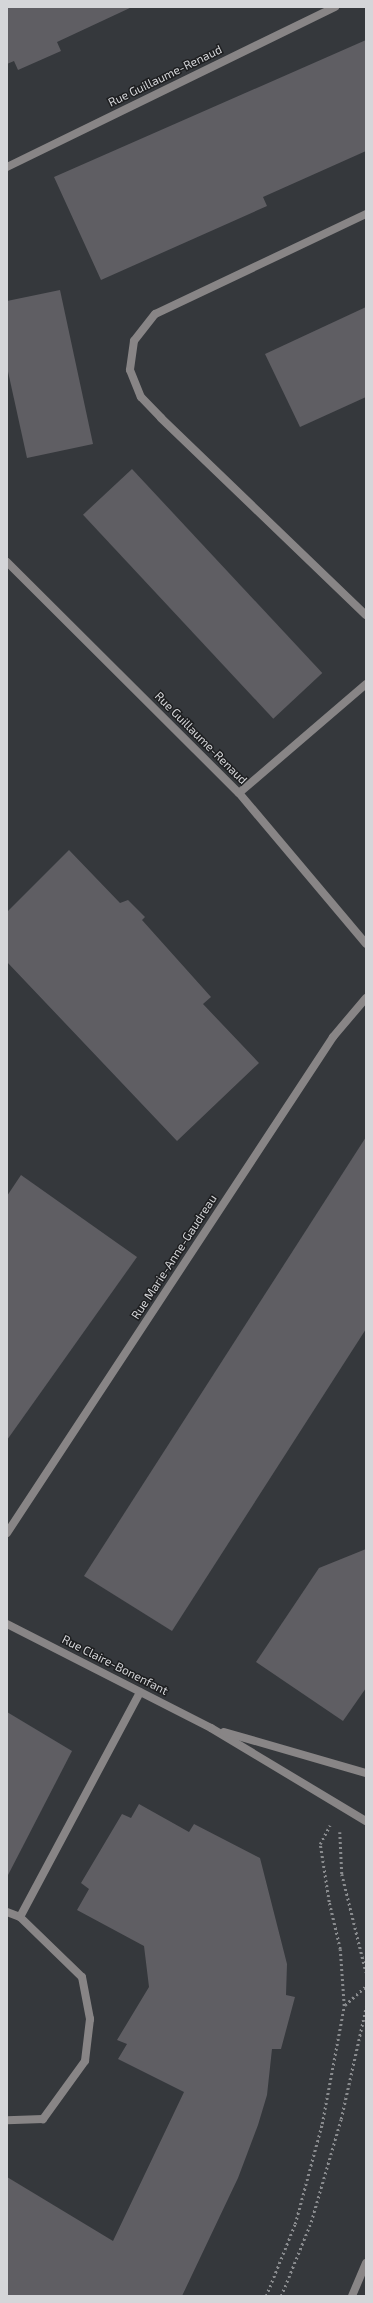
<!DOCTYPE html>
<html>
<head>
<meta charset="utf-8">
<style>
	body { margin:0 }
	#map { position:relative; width:373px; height:2303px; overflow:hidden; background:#35383c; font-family:"Exo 2",sans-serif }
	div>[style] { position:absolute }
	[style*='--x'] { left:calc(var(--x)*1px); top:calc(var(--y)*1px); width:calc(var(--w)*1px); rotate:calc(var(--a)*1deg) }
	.building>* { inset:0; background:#5f5e63; transform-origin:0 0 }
	.path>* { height:2.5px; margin-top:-1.25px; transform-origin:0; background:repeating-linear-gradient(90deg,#898b8e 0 2px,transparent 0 5px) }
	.service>* { height:8px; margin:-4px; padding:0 4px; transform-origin:4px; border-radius:4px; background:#888586 }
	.minor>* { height:8px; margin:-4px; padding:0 4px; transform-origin:4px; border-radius:4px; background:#888586 }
	.tertiary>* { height:8px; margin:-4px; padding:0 4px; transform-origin:4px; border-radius:4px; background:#888586 }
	span { translate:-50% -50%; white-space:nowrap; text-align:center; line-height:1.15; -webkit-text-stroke:3px #1e1f21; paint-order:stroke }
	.street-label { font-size:12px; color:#d5d6d9 }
	.frame { position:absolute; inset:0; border:8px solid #d5d6d9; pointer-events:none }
</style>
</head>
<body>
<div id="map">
	<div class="building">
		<div style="clip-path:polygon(7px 7px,132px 7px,57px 42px,61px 51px,18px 70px,14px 61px,7px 64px)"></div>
		<div style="clip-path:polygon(366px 40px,366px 151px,263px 197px,267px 206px,101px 280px,54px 177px)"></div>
		<div style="clip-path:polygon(60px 290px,93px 444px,27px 458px,7px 367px,7px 301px)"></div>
		<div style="clip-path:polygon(366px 307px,366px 397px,300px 427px,265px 354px)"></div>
		<div style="left:132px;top:469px;width:279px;height:67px;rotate:47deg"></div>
		<div style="clip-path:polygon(69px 850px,120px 903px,128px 900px,145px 917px,142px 920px,211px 997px,203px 1004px,259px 1063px,177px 1141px,7px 962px,7px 912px)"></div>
		<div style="clip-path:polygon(366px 1137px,366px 1329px,172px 1631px,84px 1576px)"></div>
		<div style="clip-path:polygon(21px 1175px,137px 1257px,7px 1440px,7px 1196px)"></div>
		<div style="clip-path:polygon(366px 1549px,366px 1688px,343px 1721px,256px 1662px,319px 1568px)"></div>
		<div style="clip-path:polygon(7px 1712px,72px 1751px,7px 1877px)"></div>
		<div style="clip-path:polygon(139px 1804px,189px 1832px,194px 1824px,260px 1858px,287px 1964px,286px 1995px,295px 1997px,281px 2049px,272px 2049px,267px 2095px,258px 2125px,238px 2178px,182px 2296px,7px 2296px,7px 2177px,113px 2241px,184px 2092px,118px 2059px,127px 2044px,117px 2040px,149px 1987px,144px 1946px,77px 1910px,89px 1889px,81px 1883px,122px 1814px,131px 1818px)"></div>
	</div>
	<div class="path">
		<div style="--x:340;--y:1832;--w:42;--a:87.3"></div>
		<div style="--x:342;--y:1874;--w:101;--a:76.2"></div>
		<div style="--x:345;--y:2005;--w:28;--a:-42"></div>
		<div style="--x:266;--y:2296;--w:78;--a:-68.1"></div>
		<div style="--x:295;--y:2224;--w:104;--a:-74.9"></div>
		<div style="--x:322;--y:2124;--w:120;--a:-79.4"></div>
		<div style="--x:344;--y:2006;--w:57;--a:-94"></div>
		<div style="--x:340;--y:1949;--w:48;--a:-103.2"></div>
		<div style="--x:329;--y:1902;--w:59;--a:-98.8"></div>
		<div style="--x:320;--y:1844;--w:21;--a:-62"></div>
		<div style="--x:281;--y:2296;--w:80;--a:-67.9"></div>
		<div style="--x:311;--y:2222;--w:107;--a:-73.8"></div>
		<div style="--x:341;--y:2119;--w:115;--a:-77.4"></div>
	</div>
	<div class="service">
		<div style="--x:366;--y:214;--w:233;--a:154.6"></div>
		<div style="--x:155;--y:314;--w:34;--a:128"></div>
		<div style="--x:134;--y:341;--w:29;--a:98"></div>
		<div style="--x:130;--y:370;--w:29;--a:68"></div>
		<div style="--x:141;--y:397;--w:29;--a:46"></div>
		<div style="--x:161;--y:418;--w:284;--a:43.9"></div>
		<div style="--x:239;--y:793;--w:167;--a:-40.6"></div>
		<div style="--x:7;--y:1912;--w:14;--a:21"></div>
		<div style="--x:20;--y:1917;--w:86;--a:44.1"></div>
		<div style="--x:82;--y:1977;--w:43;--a:79.2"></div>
		<div style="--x:90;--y:2019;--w:42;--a:96.8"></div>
		<div style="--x:85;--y:2061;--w:72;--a:125.9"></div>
		<div style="--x:43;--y:2119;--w:36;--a:178"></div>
		<div style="--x:20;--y:1917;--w:255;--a:-61.9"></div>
	</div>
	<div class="minor">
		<div style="--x:7;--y:167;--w:365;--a:-26"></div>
		<div style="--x:7;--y:562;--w:327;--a:44.9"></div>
		<div style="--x:239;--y:793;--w:197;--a:49.9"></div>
		<div style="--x:7;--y:1533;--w:594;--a:-56.68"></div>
		<div style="--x:333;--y:1037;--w:51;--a:-49.8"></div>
	</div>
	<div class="tertiary">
		<div style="--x:7;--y:1624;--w:229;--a:27"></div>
		<div style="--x:211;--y:1728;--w:181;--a:31"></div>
		<div style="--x:224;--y:1732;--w:148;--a:16.1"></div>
		<div style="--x:352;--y:2296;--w:36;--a:-67"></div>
	</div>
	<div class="street-label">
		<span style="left:165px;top:76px;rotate:-26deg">Rue Guillaume-Renaud</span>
		<span style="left:201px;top:738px;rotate:45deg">Rue Guillaume-Renaud</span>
		<span style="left:174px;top:1257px;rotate:-57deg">Rue Marie-Anne-Gaudreau</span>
		<span style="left:115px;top:1665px;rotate:27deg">Rue Claire-Bonenfant</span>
	</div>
	<div class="frame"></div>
</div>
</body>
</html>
